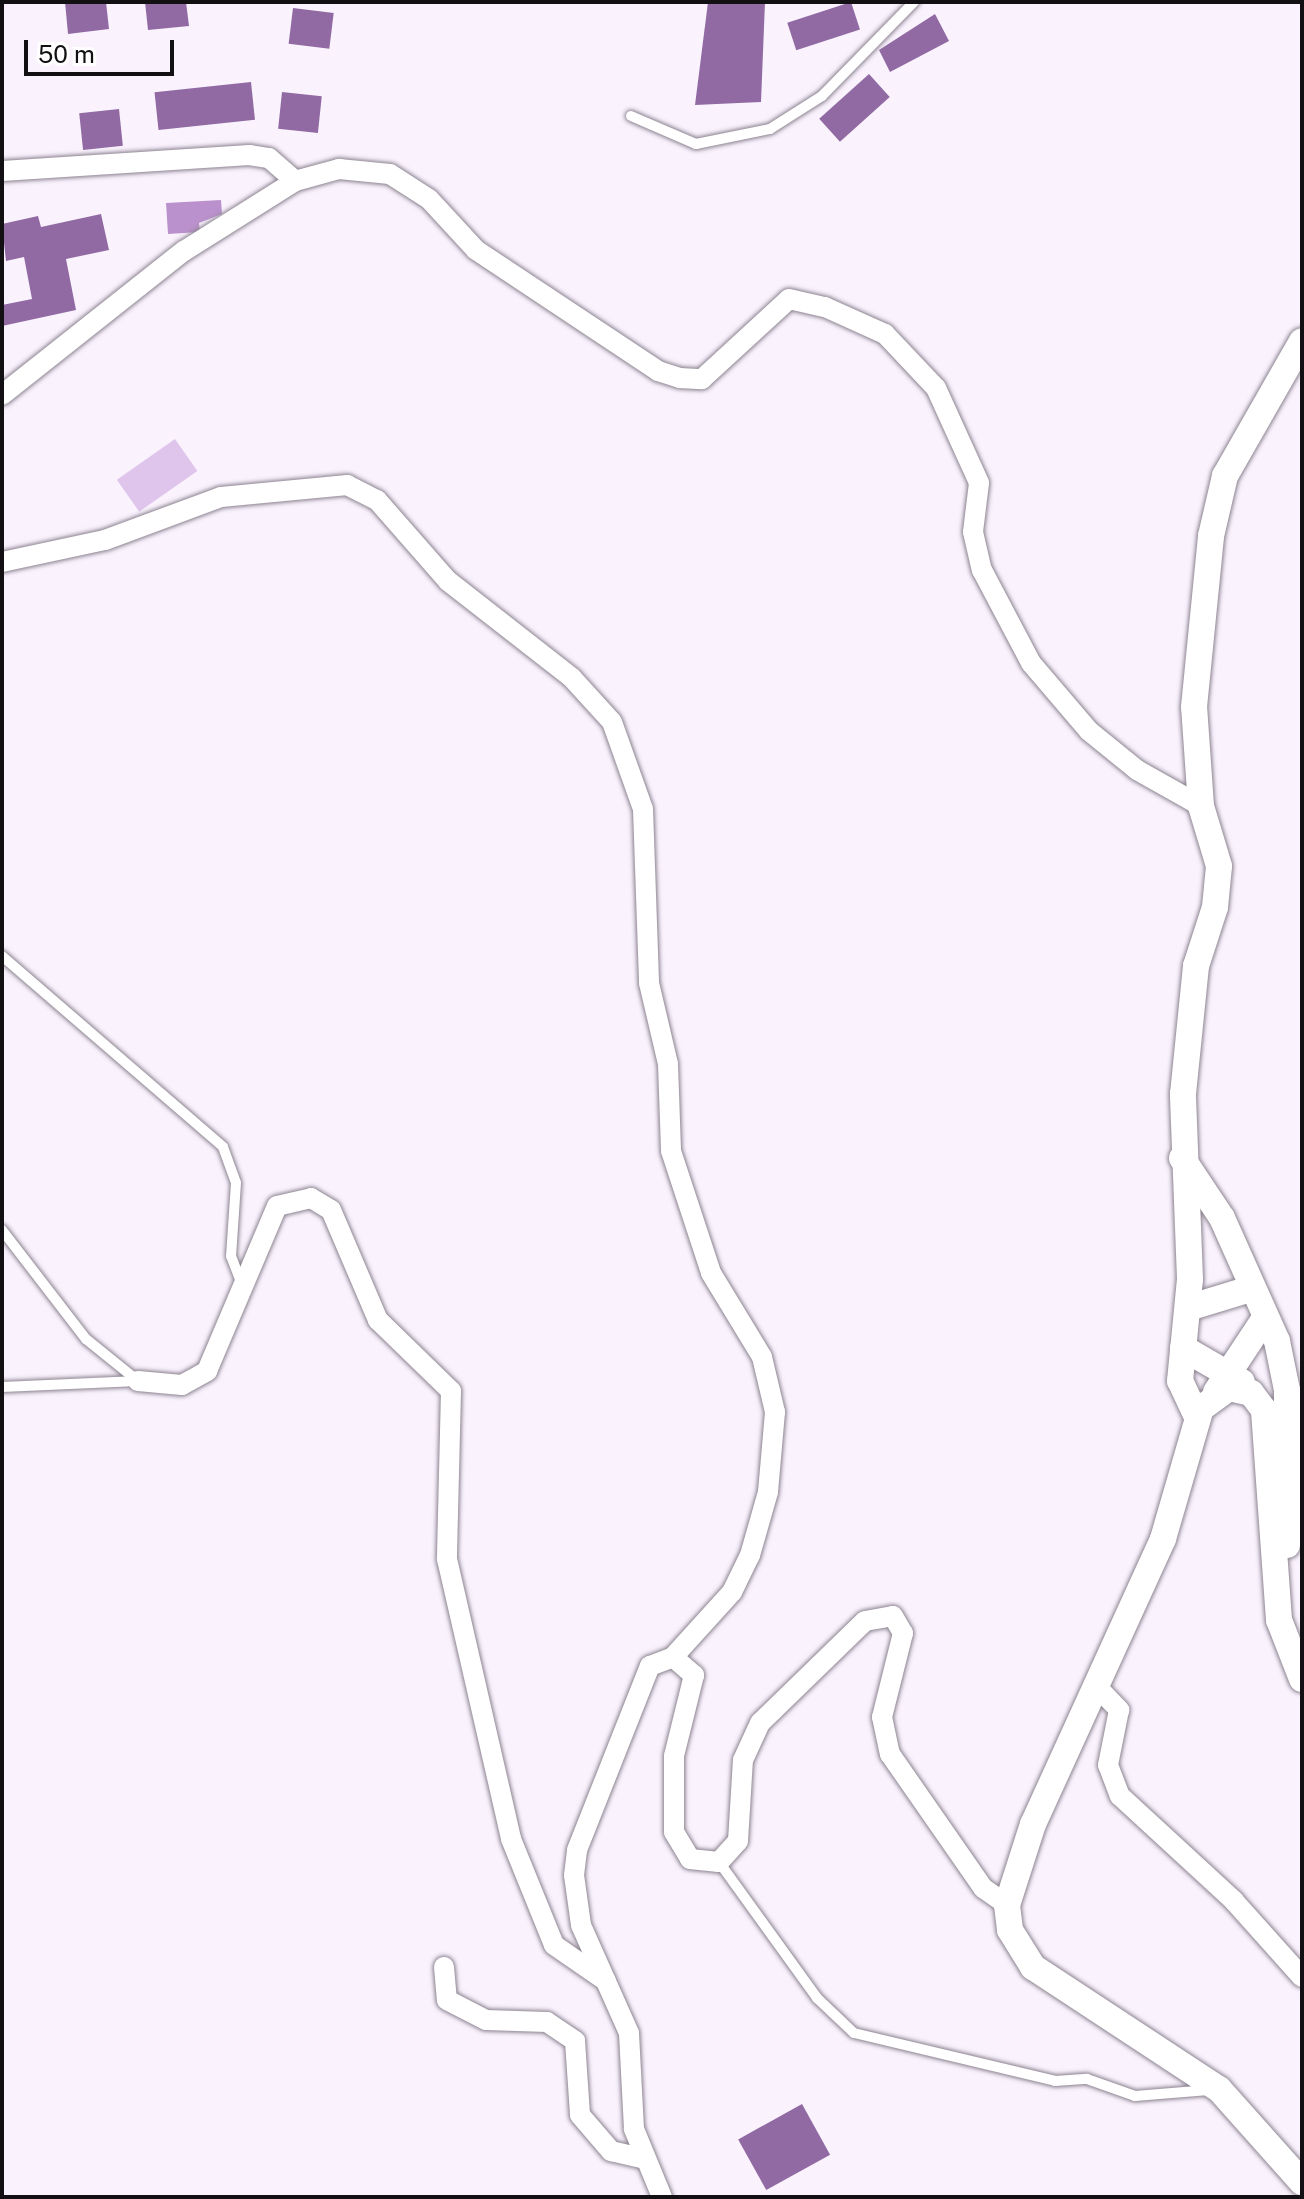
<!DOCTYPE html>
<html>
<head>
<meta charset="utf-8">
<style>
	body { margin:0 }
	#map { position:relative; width:1304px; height:2199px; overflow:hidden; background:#faf3fe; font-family:"Public Sans",sans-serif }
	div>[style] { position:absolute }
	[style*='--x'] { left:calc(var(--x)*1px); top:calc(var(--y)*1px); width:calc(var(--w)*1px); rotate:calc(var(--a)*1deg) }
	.green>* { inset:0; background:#dfc5eb; transform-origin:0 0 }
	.water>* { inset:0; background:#ba91cc }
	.building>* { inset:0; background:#916aa3; transform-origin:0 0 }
	.roads { filter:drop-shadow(0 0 2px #8c8390) drop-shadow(0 0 2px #8c8390) }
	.service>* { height:10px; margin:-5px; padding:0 5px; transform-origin:5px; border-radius:5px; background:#fff }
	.minor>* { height:20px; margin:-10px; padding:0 10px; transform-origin:10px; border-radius:10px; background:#fff }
	.tertiary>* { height:26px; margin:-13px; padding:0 13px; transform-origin:13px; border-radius:13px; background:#fff }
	span { translate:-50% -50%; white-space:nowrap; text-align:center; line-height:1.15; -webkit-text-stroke:6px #fff; paint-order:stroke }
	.frame { position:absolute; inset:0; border:4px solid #131014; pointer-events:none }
	.scale { position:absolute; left:24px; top:40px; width:150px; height:36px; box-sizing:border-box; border:4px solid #131014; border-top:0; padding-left:10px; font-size:24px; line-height:28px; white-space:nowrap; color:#131014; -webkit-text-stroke:6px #fff; paint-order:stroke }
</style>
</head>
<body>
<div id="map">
	<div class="green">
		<div style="left:175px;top:439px;width:39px;height:71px;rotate:55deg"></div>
	</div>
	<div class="water">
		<div style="clip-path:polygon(221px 200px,222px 214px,199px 223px,200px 232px,168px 234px,166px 203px)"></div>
	</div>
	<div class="building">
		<div style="clip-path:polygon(65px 2px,106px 2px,109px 29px,68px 34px)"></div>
		<div style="clip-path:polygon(145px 2px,186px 2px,189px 26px,148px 30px)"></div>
		<div style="clip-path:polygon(708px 2px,765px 2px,761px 102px,695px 105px)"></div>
		<div style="left:851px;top:2px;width:29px;height:67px;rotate:72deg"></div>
		<div style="left:293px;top:8px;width:41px;height:36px;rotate:7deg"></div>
		<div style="clip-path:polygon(935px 14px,949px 41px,890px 72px,879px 50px)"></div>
		<div style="left:869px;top:74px;width:31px;height:67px;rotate:48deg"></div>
		<div style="left:251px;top:82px;width:38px;height:97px;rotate:84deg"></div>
		<div style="left:282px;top:92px;width:40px;height:37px;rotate:6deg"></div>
		<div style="left:119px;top:109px;width:37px;height:40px;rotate:84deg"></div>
		<div style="clip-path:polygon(101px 214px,109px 250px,66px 259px,76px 310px,2px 326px,2px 305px,32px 299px,24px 257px,6px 261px,2px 224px,38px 216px,41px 227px)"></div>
		<div style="left:802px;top:2104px;width:58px;height:73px;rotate:61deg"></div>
	</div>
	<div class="roads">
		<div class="service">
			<div style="--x:631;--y:116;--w:71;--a:23.3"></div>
			<div style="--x:696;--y:144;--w:76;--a:-11.5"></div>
			<div style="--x:770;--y:129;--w:62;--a:-32.4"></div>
			<div style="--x:822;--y:96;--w:132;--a:-45.6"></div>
			<div style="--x:2;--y:956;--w:292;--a:40.8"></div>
			<div style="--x:223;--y:1147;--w:38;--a:70"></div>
			<div style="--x:236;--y:1183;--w:73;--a:93.9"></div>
			<div style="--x:231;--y:1256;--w:30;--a:69"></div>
			<div style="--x:2;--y:1230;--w:138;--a:52.4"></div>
			<div style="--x:86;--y:1339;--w:67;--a:38.9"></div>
			<div style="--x:2;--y:1387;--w:136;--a:-2.5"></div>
			<div style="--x:719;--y:1862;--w:168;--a:54.2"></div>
			<div style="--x:817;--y:1998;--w:51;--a:43.4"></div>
			<div style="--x:854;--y:2033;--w:207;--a:13.4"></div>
			<div style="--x:1055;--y:2081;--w:32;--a:-4"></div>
			<div style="--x:1087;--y:2079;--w:51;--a:19.5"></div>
			<div style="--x:1135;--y:2096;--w:74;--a:-4.6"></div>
		</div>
		<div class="minor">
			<div style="--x:2;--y:171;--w:248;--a:-3.7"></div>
			<div style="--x:249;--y:155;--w:20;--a:9"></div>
			<div style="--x:269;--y:158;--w:35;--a:41"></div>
			<div style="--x:2;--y:395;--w:232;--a:-38.4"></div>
			<div style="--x:184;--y:251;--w:131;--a:-32.2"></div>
			<div style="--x:295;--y:181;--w:46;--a:-15.3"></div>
			<div style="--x:339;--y:169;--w:51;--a:5.6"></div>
			<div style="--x:390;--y:174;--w:46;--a:32.7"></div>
			<div style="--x:429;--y:199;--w:69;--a:47.3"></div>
			<div style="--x:476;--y:250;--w:219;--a:33.6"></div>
			<div style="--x:658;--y:371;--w:23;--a:18"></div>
			<div style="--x:680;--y:378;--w:22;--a:3"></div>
			<div style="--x:702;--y:379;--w:118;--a:-42.6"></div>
			<div style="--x:789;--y:299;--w:37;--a:13"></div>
			<div style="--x:825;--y:307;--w:66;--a:24.2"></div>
			<div style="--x:885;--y:334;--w:74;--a:46.6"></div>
			<div style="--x:936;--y:388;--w:104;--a:65.6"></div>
			<div style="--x:979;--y:483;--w:49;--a:97"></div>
			<div style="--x:973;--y:532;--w:39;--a:77"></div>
			<div style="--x:982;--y:570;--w:105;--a:62.2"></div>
			<div style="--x:1031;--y:663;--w:89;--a:49.5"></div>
			<div style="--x:1089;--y:731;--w:62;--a:39.1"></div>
			<div style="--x:1137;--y:770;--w:73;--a:29.4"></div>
			<div style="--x:2;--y:562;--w:105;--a:-12.1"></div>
			<div style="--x:105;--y:540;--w:124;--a:-20.3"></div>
			<div style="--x:221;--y:497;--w:127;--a:-5.4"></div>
			<div style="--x:347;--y:485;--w:34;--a:27"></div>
			<div style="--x:377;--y:500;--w:108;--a:48.8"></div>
			<div style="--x:448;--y:581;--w:157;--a:38"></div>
			<div style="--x:572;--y:678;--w:59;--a:47.7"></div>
			<div style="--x:612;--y:722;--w:92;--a:70.4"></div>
			<div style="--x:643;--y:809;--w:174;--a:88"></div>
			<div style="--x:649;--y:983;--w:83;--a:76.8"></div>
			<div style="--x:668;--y:1064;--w:87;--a:88"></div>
			<div style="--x:671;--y:1151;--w:128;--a:71.8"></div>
			<div style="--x:711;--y:1273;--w:98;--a:58.7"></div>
			<div style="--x:762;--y:1357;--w:57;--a:76.7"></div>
			<div style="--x:775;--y:1412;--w:80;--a:95"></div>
			<div style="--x:768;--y:1492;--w:66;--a:105.9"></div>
			<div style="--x:750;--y:1555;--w:41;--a:115.9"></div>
			<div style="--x:732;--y:1592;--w:88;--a:132.2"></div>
			<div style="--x:138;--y:1381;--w:44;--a:5.2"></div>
			<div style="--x:182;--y:1385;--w:29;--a:-29"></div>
			<div style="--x:207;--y:1371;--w:179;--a:-67"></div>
			<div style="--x:277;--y:1206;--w:35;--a:-13"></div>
			<div style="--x:311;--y:1198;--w:23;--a:31"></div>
			<div style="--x:331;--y:1210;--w:120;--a:66.9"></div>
			<div style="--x:378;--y:1320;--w:102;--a:44.2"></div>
			<div style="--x:451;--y:1391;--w:168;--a:91.4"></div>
			<div style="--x:447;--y:1559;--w:287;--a:77.1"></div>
			<div style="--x:511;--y:1839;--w:114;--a:67.9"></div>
			<div style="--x:554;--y:1945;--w:63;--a:34.7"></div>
			<div style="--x:1100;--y:1690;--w:28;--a:46"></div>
			<div style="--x:1119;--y:1710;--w:56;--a:101.3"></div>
			<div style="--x:1108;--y:1765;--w:33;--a:69"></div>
			<div style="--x:1120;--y:1796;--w:155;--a:42.6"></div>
			<div style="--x:1234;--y:1901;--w:102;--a:48.2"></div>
			<div style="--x:444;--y:1967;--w:33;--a:85"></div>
			<div style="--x:447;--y:2000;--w:44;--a:27.1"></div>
			<div style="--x:486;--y:2020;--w:61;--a:1.9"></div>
			<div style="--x:547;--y:2022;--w:34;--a:34"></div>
			<div style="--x:575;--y:2041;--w:74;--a:86.1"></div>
			<div style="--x:580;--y:2115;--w:48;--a:49.3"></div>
			<div style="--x:611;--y:2151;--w:32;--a:13"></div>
			<div style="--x:662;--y:2197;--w:74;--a:-112.4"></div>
			<div style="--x:634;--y:2129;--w:96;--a:-93"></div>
			<div style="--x:629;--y:2033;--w:118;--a:-114"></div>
			<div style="--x:581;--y:1925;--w:50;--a:-98"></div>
			<div style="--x:574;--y:1875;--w:25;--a:-83"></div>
			<div style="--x:577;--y:1850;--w:198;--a:-68.4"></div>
			<div style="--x:650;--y:1666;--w:25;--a:-21"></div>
			<div style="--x:673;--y:1657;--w:28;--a:41"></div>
			<div style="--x:694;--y:1675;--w:83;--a:103.9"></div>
			<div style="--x:674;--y:1756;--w:76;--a:90"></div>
			<div style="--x:674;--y:1832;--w:31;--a:59"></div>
			<div style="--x:690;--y:1859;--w:29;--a:6"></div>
			<div style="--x:719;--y:1862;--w:28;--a:-48"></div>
			<div style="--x:738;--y:1841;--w:81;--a:-86.5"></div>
			<div style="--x:743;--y:1760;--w:41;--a:-65.3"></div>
			<div style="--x:760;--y:1723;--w:146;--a:-44.2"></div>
			<div style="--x:865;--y:1621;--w:28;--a:-10"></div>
			<div style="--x:893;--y:1616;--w:20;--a:60"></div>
			<div style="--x:903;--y:1633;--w:87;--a:104"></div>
			<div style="--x:882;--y:1717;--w:38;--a:78"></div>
			<div style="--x:890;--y:1754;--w:163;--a:55.2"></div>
			<div style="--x:983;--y:1888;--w:29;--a:35"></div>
		</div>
		<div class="tertiary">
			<div style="--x:1182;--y:1158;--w:72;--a:56.3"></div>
			<div style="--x:1222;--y:1218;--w:135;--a:65.9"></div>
			<div style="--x:1277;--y:1341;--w:50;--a:78.5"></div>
			<div style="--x:1287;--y:1390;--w:155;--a:90"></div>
			<div style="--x:1188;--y:1308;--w:65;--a:-17"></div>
			<div style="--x:1183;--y:1348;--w:68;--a:30"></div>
			<div style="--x:1216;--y:1392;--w:89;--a:-56.5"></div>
			<div style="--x:1197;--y:1417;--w:40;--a:-115"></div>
			<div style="--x:1180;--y:1381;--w:102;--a:-84.4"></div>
			<div style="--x:1190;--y:1279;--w:185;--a:-92.2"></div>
			<div style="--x:1183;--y:1094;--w:129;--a:-84.2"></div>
			<div style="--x:1196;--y:966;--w:62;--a:-72.1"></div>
			<div style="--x:1215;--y:907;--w:41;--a:-84.4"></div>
			<div style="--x:1219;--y:866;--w:63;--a:-106.7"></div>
			<div style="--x:1201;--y:806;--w:99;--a:-94"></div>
			<div style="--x:1194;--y:707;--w:172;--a:-84.3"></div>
			<div style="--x:1211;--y:536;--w:62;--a:-76.9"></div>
			<div style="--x:1225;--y:476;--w:155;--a:-60.3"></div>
			<div style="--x:1302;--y:1679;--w:63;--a:-111.3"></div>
			<div style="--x:1279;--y:1620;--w:211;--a:-94.1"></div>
			<div style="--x:1264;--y:1410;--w:21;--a:-127"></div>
			<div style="--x:1251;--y:1393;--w:23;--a:-167"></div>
			<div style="--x:1229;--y:1388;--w:34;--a:144"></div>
			<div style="--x:1201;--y:1408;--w:136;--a:106.2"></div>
			<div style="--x:1163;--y:1539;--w:313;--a:114.5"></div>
			<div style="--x:1033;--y:1824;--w:85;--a:107.8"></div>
			<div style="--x:1007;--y:1905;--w:25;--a:83"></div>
			<div style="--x:1010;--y:1930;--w:44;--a:58.1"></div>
			<div style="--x:1033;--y:1967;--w:222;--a:33.3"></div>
			<div style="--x:1219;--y:2089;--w:125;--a:48.3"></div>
		</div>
	</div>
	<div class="frame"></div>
	<div class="scale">50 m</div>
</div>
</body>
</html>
